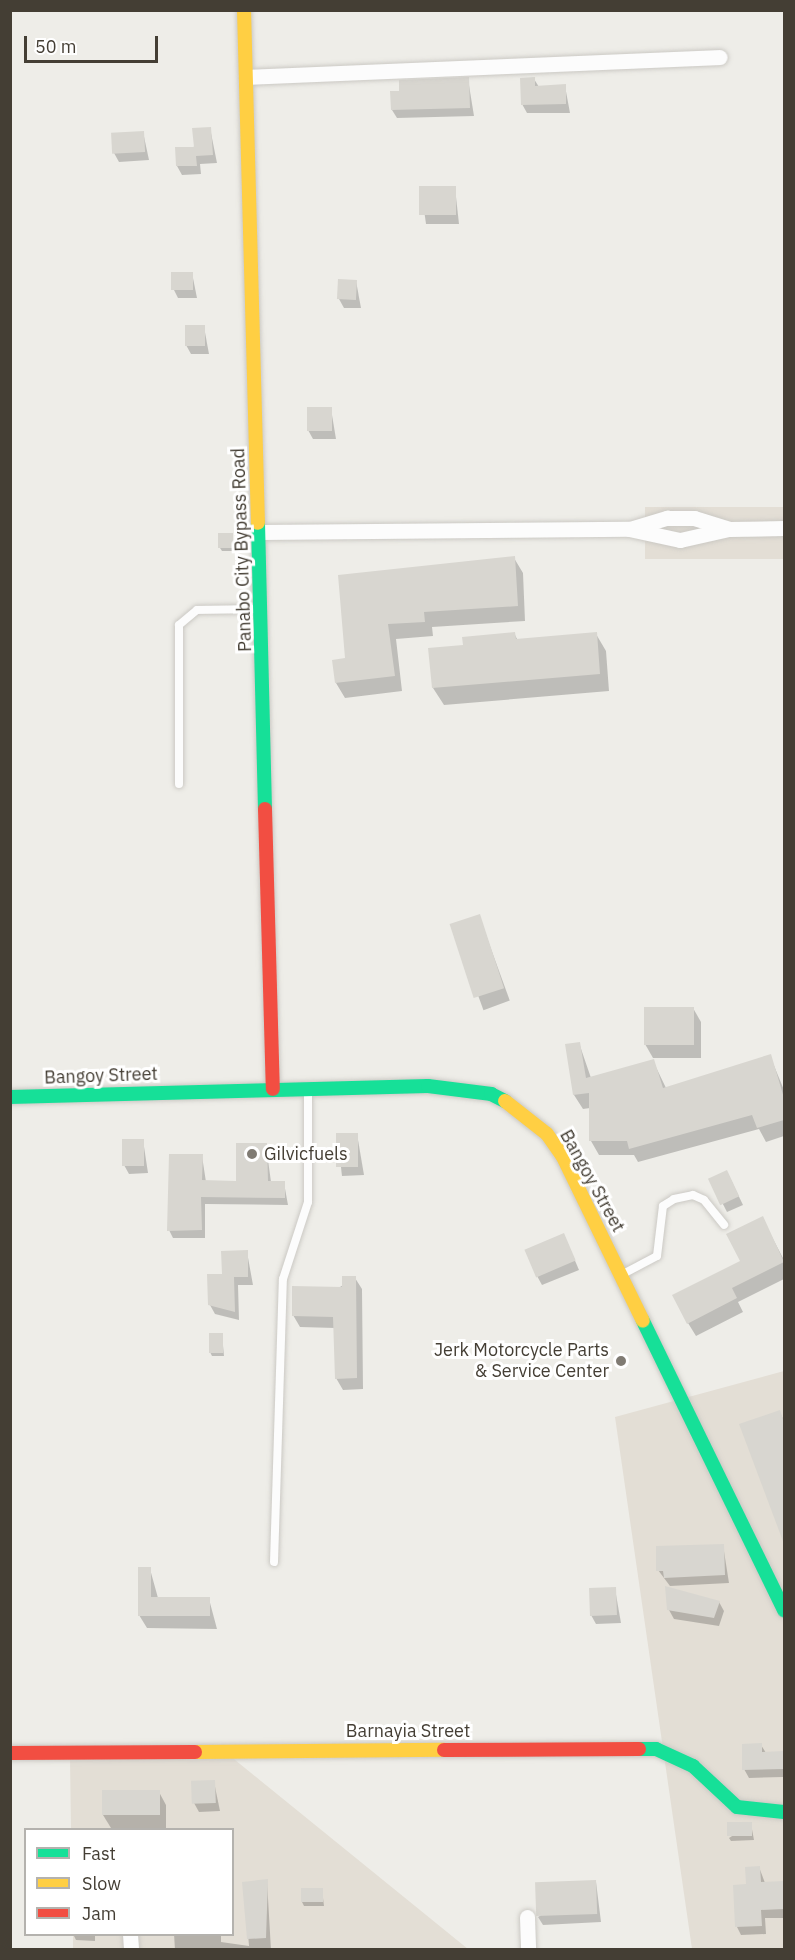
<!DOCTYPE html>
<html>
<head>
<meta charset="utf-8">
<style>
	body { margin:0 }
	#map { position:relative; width:795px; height:1960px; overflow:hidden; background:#eeede8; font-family:"IBM Plex Sans",sans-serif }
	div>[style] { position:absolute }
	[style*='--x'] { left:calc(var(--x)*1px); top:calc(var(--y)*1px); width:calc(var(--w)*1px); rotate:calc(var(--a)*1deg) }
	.residential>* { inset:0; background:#e3ded5; transform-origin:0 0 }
	.shadow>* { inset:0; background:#0003; transform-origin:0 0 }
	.building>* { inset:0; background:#d8d6d0; transform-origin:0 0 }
	.roads { filter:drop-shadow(0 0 2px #cbc9c4) drop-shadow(0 0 2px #cbc9c4) }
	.lane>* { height:8px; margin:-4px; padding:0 4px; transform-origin:4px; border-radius:4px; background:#fcfcfc }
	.street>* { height:15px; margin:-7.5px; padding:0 7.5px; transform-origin:7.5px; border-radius:7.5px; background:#fcfcfc }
	.fast>* { height:14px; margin:-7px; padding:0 7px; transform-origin:7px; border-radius:7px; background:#16e098 }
	.slow>* { height:14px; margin:-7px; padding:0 7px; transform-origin:7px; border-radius:7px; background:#ffcf43 }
	.jam>* { height:14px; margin:-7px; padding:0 7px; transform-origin:7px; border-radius:7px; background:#f24e42 }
	.dots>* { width:16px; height:16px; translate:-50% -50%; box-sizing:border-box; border:3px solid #fff; border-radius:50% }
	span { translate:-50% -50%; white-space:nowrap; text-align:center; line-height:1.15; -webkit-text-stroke:6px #fff; paint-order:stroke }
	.street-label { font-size:18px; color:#443e34 }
	.poi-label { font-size:18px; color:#443e34 }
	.left { translate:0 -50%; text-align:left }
	.right { translate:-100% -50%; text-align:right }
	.frame { position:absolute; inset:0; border:12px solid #443e34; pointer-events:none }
	.legend { position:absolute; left:24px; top:1828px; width:210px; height:108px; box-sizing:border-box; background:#fff; border:2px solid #b4b2ae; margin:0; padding:8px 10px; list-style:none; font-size:18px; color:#443e34 }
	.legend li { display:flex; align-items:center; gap:12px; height:30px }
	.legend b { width:30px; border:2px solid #b4b2ae }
	.scale { position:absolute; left:24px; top:36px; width:134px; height:27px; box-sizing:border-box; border:3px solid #443e34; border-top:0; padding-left:8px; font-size:18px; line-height:21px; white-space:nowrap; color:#443e34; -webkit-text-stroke:4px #fff; paint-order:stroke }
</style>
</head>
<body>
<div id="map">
	<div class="residential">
		<div style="left:645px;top:507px;width:139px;height:52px"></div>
		<div style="clip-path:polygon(784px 1371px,784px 1949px,692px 1949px,615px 1417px)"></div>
		<div style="clip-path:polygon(224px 1751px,468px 1949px,73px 1949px,73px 1935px,232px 1934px,232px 1830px,71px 1829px,70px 1758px)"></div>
	</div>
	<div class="shadow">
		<div style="clip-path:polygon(468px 79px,474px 116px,397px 118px,392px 110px)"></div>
		<div style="clip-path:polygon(534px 79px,539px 87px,565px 86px,570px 113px,527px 113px,522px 104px)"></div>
		<div style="clip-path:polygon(210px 128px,217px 163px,200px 164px,201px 174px,182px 175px,177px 166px)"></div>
		<div style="clip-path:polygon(143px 132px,149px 160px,119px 162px,114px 153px)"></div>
		<div style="clip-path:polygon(421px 188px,455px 188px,459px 224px,426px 224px)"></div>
		<div style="clip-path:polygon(192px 273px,197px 298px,178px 298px,174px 290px)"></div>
		<div style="clip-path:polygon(356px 281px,361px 308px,344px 308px,339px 299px)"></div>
		<div style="clip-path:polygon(204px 327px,209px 354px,191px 354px,186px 345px)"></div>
		<div style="clip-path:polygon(331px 409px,336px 439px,313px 439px,308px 430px)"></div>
		<div style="clip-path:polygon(232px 534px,235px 551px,222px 551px,220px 548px)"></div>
		<div style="clip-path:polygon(514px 558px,523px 573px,525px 621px,432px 627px,433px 636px,396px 639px,402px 691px,345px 698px,336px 683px,347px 659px,340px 576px)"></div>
		<div style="clip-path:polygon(514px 633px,518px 641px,596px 634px,606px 651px,609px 691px,444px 705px,433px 688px,465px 646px)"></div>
		<div style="left:479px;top:916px;width:90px;height:28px;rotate:70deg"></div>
		<div style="clip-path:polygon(693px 1008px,701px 1022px,701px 1058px,653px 1058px,645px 1044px)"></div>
		<div style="clip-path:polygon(579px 1043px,591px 1078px,653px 1061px,666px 1088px,770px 1056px,784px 1090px,784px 1136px,766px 1142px,759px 1129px,638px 1162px,634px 1155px,599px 1155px,591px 1141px,590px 1108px,583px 1109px,574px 1095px)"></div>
		<div style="clip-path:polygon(337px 1134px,357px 1134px,364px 1175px,342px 1176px)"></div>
		<div style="clip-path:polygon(143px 1140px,148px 1173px,129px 1174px,124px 1165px)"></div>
		<div style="clip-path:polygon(266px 1145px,271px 1182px,284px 1183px,288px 1205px,205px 1204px,205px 1238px,173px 1238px,169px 1230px,202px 1156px,206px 1182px,238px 1182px)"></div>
		<div style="clip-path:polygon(710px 1179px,731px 1180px,743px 1205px,727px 1212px)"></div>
		<div style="clip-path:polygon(762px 1218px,784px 1260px,784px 1279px,738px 1302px,743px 1312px,696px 1336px,688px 1323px,742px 1262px)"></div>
		<div style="clip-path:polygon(564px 1235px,579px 1270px,542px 1285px,537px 1276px)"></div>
		<div style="clip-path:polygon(247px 1252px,253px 1285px,238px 1285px,239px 1320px,215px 1314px,210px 1305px,223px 1275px)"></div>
		<div style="clip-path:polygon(355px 1278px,362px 1289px,363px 1389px,343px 1390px,336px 1378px,335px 1328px,300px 1327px,293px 1315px)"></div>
		<div style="clip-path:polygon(222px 1335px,224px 1356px,212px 1356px,210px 1352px)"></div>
		<div style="clip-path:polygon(779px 1411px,784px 1421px,783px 1536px)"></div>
		<div style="clip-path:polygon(723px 1545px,729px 1583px,670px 1586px,658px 1570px)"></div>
		<div style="clip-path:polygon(150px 1569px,158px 1598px,209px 1599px,217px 1629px,147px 1628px,139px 1615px)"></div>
		<div style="clip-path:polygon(615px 1589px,621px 1623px,596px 1624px,591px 1615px)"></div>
		<div style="clip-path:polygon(719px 1602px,724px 1611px,719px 1626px,674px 1619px,669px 1610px)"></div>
		<div style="clip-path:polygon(761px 1745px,766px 1753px,784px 1753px,784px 1783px,783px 1777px,749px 1778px,744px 1769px)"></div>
		<div style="clip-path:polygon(214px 1782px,220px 1811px,199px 1812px,194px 1803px)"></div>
		<div style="clip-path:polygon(159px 1792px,166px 1805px,166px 1828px,111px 1828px,103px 1815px)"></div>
		<div style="clip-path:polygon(751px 1824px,754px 1840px,731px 1841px,729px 1838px)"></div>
		<div style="clip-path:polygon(759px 1867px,765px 1883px,784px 1883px,784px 1918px,765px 1918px,766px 1934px,741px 1935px,737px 1927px,748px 1886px)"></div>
		<div style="clip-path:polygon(267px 1881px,271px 1950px,175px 1950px,174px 1934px,221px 1934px,221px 1942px,249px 1946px,244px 1883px)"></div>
		<div style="clip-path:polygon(596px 1882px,601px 1922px,543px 1925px,538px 1917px)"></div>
		<div style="clip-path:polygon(322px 1890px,324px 1906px,304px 1906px,302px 1902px)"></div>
		<div style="clip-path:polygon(73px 1934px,95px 1934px,95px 1941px,76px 1940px)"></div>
	</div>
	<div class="building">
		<div style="clip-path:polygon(469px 77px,470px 108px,391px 110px,390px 91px,399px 91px,399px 80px)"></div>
		<div style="clip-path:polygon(535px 77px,535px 86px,566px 84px,566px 104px,521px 105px,520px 78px)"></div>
		<div style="clip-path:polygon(211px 127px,213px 155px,196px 156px,197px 166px,176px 166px,175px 147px,194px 147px,192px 128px)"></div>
		<div style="left:144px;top:131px;width:21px;height:33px;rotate:87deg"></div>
		<div style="left:419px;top:186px;width:37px;height:29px"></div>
		<div style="left:171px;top:272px;width:22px;height:18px"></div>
		<div style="left:338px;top:279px;width:19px;height:20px;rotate:3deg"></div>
		<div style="left:185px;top:325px;width:20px;height:21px"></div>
		<div style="left:307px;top:407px;width:25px;height:24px"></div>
		<div style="left:218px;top:533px;width:15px;height:15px"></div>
		<div style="clip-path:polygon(515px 556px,518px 606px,424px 612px,425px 622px,388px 624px,395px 676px,335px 683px,332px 660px,345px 658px,338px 575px)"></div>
		<div style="clip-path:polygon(515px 632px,516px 639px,597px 632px,600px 674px,432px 688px,428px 648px,463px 645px,462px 637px)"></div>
		<div style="left:480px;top:914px;width:78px;height:32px;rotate:72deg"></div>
		<div style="left:644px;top:1007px;width:50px;height:38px"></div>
		<div style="clip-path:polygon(580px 1042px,586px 1078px,654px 1059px,663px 1088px,771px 1054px,784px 1098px,784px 1120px,757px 1128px,752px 1115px,629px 1149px,627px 1141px,589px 1141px,589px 1093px,573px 1095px,565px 1044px)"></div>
		<div style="left:336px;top:1133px;width:22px;height:34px"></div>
		<div style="left:122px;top:1139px;width:22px;height:27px"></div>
		<div style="clip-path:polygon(236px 1143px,267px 1143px,268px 1181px,285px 1181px,285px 1198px,201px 1197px,202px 1230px,167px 1231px,169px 1154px,203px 1154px,202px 1180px,236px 1181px)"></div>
		<div style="left:727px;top:1170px;width:29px;height:21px;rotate:65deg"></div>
		<div style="clip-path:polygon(763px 1216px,784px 1262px,732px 1288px,737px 1298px,687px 1324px,672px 1295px,740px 1261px,726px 1234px)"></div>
		<div style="left:564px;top:1233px;width:30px;height:43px;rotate:67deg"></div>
		<div style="clip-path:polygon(248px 1250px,248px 1277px,234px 1277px,235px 1312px,208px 1305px,207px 1274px,222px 1274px,221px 1251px)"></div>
		<div style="clip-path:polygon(342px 1276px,356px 1276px,357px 1378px,335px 1379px,333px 1317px,292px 1316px,292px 1286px,342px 1287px)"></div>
		<div style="left:209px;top:1333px;width:14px;height:20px"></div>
		<div style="clip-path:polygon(780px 1410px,784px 1422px,784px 1544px,739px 1424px)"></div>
		<div style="clip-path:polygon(724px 1544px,725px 1575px,664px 1578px,663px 1571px,656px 1571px,656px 1546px)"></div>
		<div style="clip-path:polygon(138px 1567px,151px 1567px,151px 1597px,210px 1597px,210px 1616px,138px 1616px)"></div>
		<div style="clip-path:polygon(665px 1586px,720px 1601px,714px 1618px,667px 1610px)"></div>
		<div style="left:616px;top:1587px;width:28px;height:27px;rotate:88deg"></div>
		<div style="clip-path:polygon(762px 1743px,762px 1752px,784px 1751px,784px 1769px,742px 1770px,742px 1744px)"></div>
		<div style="left:215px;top:1780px;width:23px;height:24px;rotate:88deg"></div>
		<div style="left:102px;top:1790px;width:58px;height:25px"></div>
		<div style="left:752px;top:1822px;width:14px;height:25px;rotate:90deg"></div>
		<div style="clip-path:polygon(760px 1866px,761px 1882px,784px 1881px,784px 1909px,761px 1910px,762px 1926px,735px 1927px,733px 1885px,746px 1884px,745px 1867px)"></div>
		<div style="clip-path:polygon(268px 1879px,266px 1938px,247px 1939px,242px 1882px)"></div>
		<div style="left:596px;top:1880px;width:34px;height:61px;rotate:88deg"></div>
		<div style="left:301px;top:1888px;width:22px;height:14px"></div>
	</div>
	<div class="roads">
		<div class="lane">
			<div style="--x:179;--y:784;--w:159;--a:-90"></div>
			<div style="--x:179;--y:625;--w:23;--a:-40"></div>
			<div style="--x:197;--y:610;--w:61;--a:-0.9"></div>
			<div style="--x:623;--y:1274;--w:38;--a:-28"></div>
			<div style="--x:657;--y:1256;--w:50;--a:-83.2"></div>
			<div style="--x:663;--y:1206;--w:13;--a:-32"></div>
			<div style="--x:674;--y:1199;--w:19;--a:-12"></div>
			<div style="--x:693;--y:1195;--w:12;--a:24"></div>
			<div style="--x:704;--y:1200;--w:32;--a:51"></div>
			<div style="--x:274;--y:1562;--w:283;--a:-88.2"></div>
			<div style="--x:283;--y:1279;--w:81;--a:-72"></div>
			<div style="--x:308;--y:1202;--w:112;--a:-90"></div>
		</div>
		<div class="street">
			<div style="--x:246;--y:77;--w:474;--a:-2.4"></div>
			<div style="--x:630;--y:529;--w:39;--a:-17"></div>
			<div style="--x:667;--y:518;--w:27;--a:0"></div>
			<div style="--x:694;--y:518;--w:37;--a:17"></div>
			<div style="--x:260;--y:532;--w:369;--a:-0.5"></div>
			<div style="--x:629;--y:529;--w:52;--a:12.2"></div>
			<div style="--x:680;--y:540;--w:50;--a:-12.7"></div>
			<div style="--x:729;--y:529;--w:55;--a:-1"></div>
			<div style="--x:527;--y:1917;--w:33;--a:88"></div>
			<div style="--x:130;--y:1934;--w:16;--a:86"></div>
		</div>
		<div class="fast">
			<div style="--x:258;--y:523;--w:286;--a:88.6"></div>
			<div style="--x:10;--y:1097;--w:418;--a:-1.5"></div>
			<div style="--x:428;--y:1086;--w:64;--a:7.2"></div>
			<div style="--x:491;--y:1094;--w:16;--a:27"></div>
			<div style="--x:643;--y:1321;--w:322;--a:64"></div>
			<div style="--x:639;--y:1749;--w:17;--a:0"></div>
			<div style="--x:656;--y:1749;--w:41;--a:24.7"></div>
			<div style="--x:693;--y:1766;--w:60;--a:43"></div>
			<div style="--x:737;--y:1807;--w:47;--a:6.1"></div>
		</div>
		<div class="slow">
			<div style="--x:244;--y:10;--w:513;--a:88.44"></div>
			<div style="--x:505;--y:1101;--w:53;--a:38.2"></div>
			<div style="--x:547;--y:1134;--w:28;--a:55"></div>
			<div style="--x:563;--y:1157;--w:182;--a:64"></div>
			<div style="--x:195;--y:1752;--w:249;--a:-0.5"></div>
		</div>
		<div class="jam">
			<div style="--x:265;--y:809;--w:280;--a:88.4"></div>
			<div style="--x:444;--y:1750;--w:195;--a:-0.3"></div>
			<div style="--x:10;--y:1753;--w:185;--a:-0.3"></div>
		</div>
	</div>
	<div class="dots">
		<div style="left:252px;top:1154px;background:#807b73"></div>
		<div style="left:621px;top:1361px;background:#807b73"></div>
	</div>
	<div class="street-label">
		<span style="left:242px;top:550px;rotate:-92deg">Panabo City Bypass Road</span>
		<span style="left:101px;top:1076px;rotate:-2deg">Bangoy Street</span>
		<span style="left:592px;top:1181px;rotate:61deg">Bangoy Street</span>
		<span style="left:408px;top:1731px">Barnayia Street</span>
	</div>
	<div class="poi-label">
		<span class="left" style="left:264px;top:1154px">Gilvicfuels</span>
		<span class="right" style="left:609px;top:1361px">Jerk Motorcycle Parts<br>&amp; Service Center</span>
	</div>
	<div class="frame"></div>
	<ul class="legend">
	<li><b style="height:8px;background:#16e098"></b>Fast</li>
	<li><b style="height:8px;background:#ffcf43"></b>Slow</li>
	<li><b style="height:8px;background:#f24e42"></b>Jam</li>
	</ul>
	<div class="scale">50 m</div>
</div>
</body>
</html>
